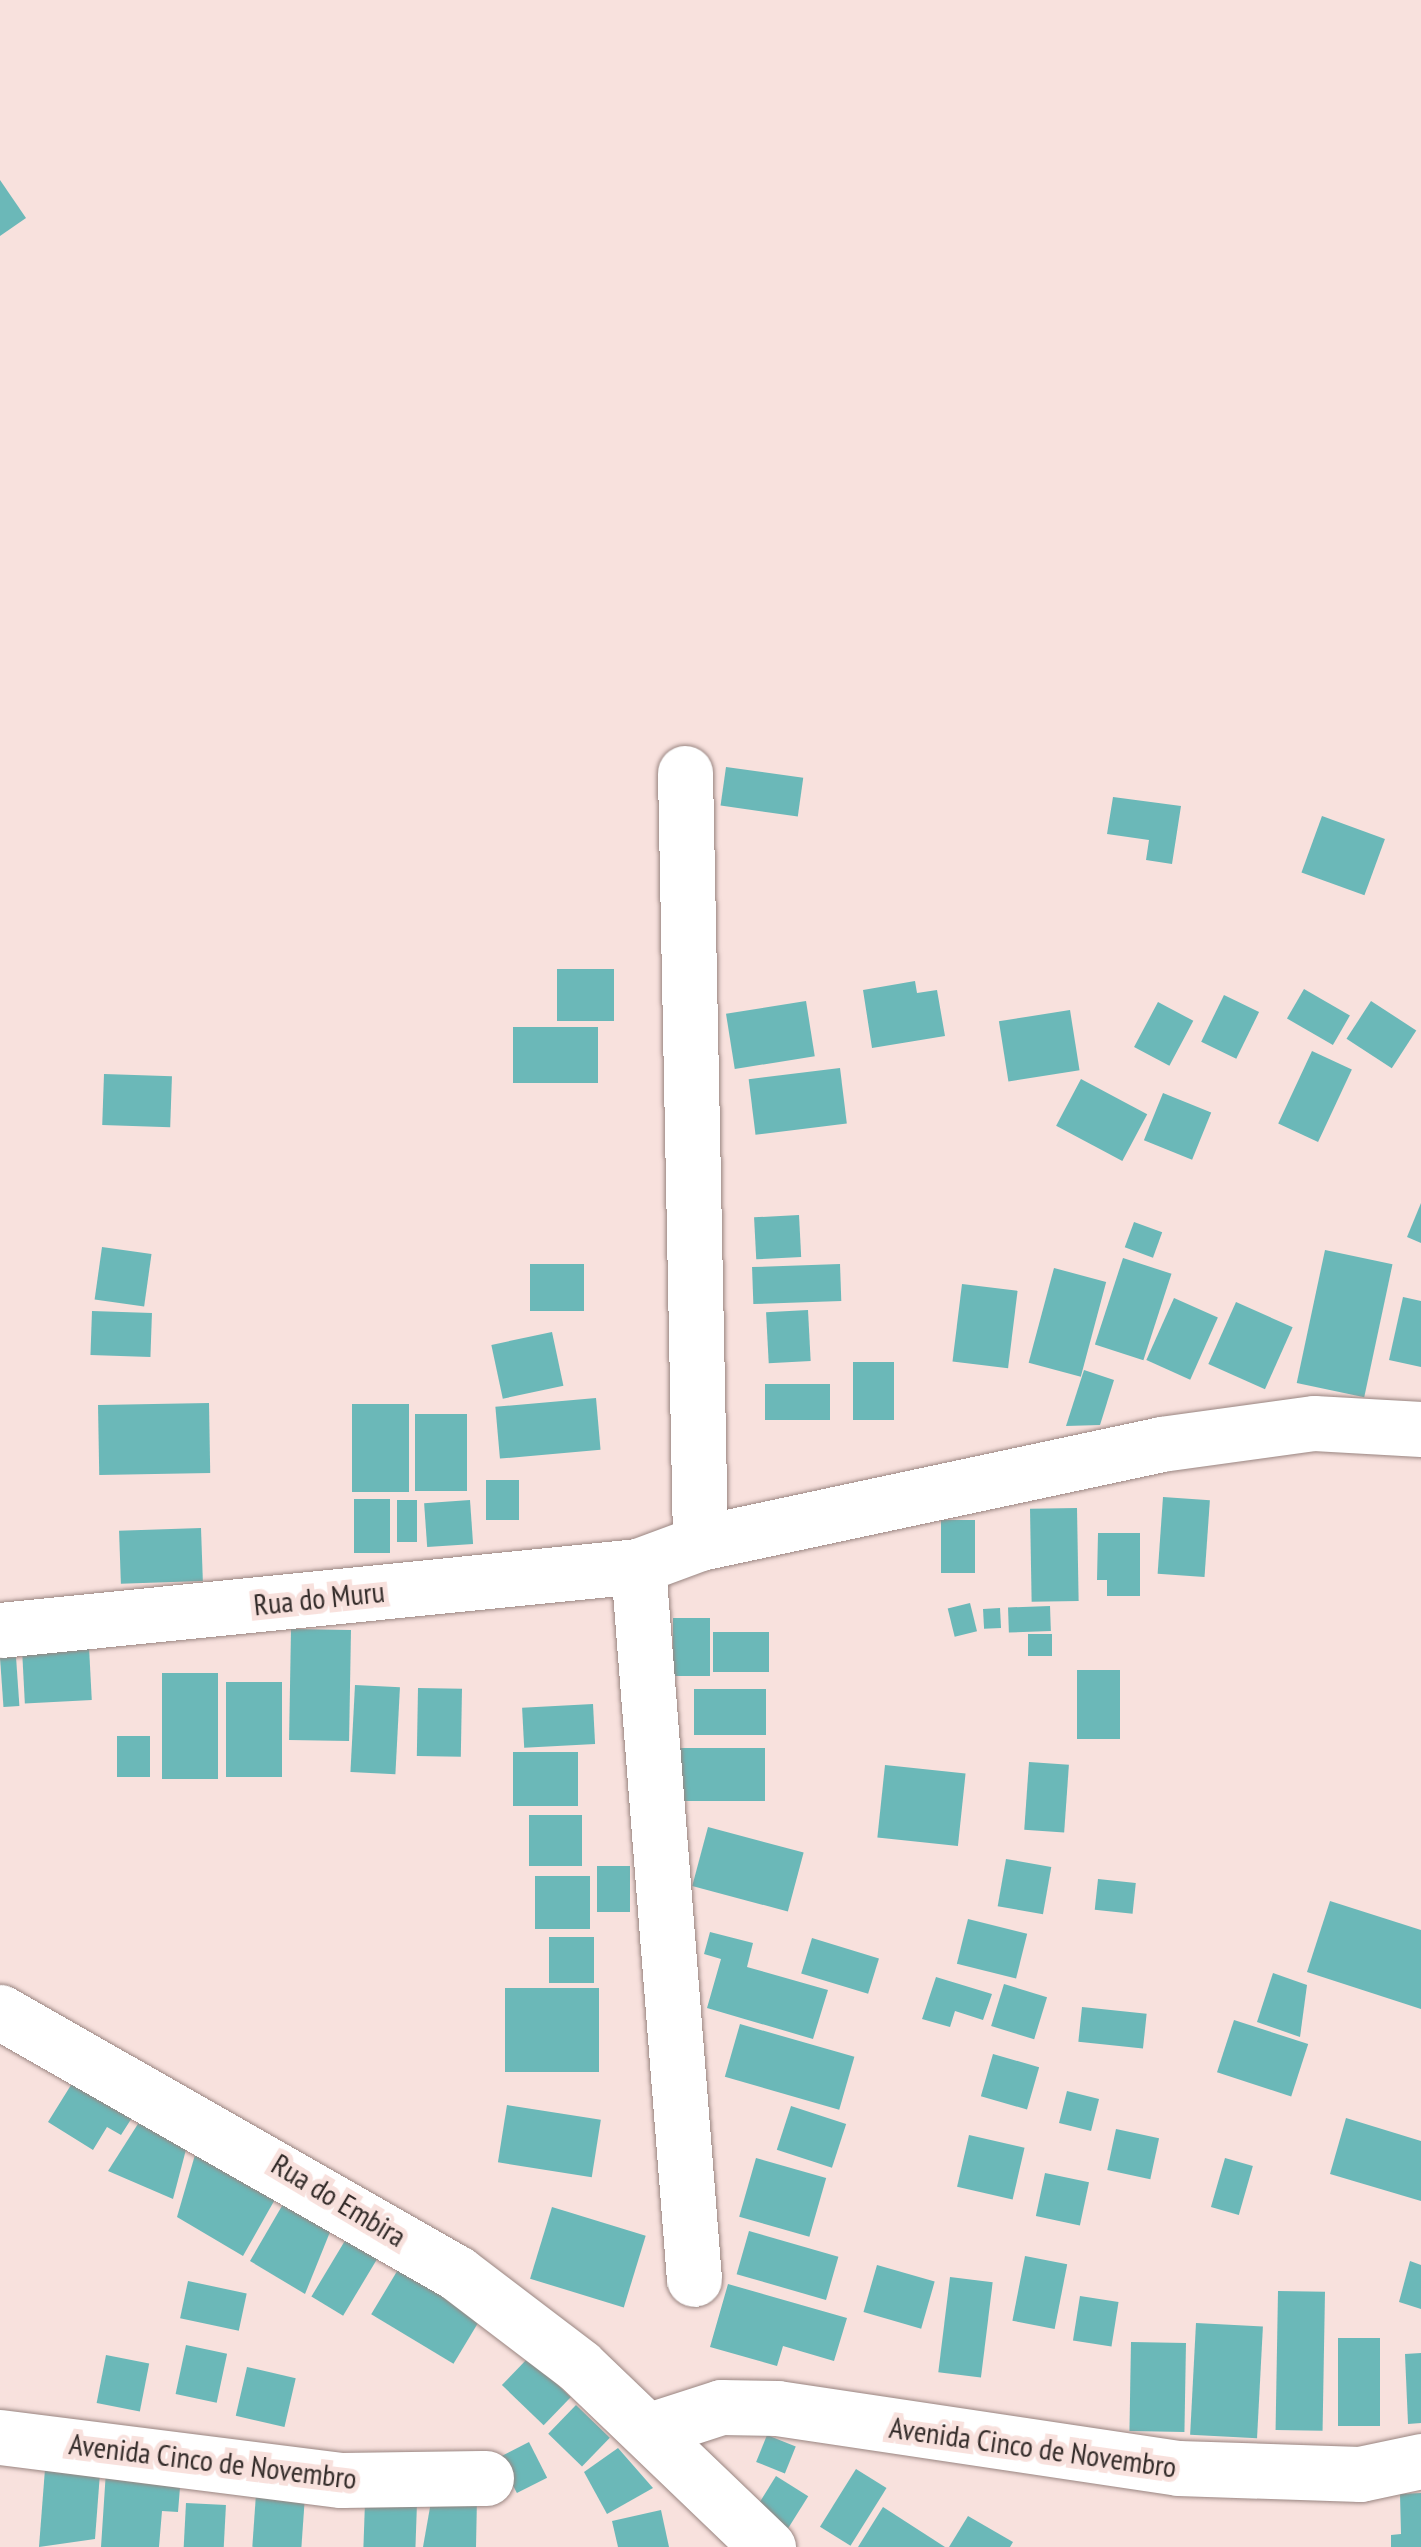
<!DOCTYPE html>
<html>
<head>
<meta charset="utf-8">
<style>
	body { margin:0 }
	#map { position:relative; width:1421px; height:2547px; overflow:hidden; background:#f8e1dd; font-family:"PT Sans Narrow",sans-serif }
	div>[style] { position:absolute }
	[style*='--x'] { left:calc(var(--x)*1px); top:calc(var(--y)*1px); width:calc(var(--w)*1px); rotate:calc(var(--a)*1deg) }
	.building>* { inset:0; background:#6bb8b8; transform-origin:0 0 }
	.roads { filter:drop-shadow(0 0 2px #998581) drop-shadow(0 0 2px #998581) }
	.minor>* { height:55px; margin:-27.5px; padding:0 27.5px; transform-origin:27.5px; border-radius:27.5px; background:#fff }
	span { translate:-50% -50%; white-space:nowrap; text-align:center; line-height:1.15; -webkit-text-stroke:10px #f8e1dd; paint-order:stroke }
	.street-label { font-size:30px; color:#342c2a }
</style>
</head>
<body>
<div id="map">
	<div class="building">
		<div style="clip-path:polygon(0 180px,26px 218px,0 236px)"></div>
		<div style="left:726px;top:767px;width:78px;height:39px;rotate:8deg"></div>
		<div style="clip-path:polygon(1113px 797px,1181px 806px,1172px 864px,1146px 860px,1149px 840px,1107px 834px)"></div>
		<div style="left:1322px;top:816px;width:67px;height:60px;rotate:20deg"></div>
		<div style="left:557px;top:969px;width:57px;height:52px"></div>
		<div style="clip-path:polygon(915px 981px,917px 993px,937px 990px,945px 1036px,872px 1048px,863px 990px)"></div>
		<div style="left:1304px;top:989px;width:53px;height:34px;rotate:30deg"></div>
		<div style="left:1224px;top:995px;width:39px;height:52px;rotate:26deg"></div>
		<div style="left:806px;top:1001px;width:56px;height:81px;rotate:81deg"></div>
		<div style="left:1371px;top:1001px;width:54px;height:45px;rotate:33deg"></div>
		<div style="left:1158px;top:1002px;width:40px;height:51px;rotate:28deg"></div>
		<div style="left:1070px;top:1010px;width:61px;height:72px;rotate:81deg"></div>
		<div style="left:513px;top:1027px;width:85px;height:56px"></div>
		<div style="left:1312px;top:1051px;width:44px;height:80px;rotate:25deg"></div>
		<div style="left:840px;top:1068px;width:56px;height:92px;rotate:83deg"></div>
		<div style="left:104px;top:1074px;width:68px;height:51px;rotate:2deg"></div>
		<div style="left:1081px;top:1079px;width:75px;height:53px;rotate:28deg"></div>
		<div style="left:1163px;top:1093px;width:52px;height:51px;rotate:22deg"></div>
		<div style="clip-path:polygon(1421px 1203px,1421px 1243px,1407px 1237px)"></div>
		<div style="left:799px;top:1215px;width:42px;height:45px;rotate:87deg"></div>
		<div style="left:1134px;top:1222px;width:30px;height:27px;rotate:20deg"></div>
		<div style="left:102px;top:1247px;width:50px;height:53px;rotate:8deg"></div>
		<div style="left:1325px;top:1250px;width:69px;height:136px;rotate:12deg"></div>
		<div style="left:1123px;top:1258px;width:51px;height:91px;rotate:18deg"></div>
		<div style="left:530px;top:1264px;width:54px;height:47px"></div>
		<div style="left:840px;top:1264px;width:37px;height:88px;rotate:88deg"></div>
		<div style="left:1054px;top:1268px;width:54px;height:98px;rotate:15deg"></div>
		<div style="left:962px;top:1284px;width:56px;height:78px;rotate:7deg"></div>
		<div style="clip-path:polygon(1403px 1297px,1421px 1301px,1421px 1367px,1389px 1360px)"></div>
		<div style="left:1174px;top:1298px;width:48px;height:68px;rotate:24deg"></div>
		<div style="left:1236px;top:1302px;width:62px;height:68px;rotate:24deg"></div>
		<div style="left:808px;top:1310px;width:51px;height:42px;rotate:87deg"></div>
		<div style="left:92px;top:1311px;width:60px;height:44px;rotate:2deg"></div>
		<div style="left:552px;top:1332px;width:55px;height:62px;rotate:78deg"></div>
		<div style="left:853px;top:1362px;width:41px;height:58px"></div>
		<div style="clip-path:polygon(1084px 1370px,1114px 1380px,1100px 1425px,1066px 1426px)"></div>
		<div style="left:830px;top:1384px;width:36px;height:65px;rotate:90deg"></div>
		<div style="left:596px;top:1398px;width:52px;height:101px;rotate:85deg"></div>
		<div style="left:209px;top:1403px;width:70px;height:111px;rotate:89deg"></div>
		<div style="left:352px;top:1404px;width:57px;height:88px"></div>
		<div style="left:415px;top:1414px;width:52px;height:77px"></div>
		<div style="left:486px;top:1480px;width:33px;height:40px"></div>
		<div style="left:1163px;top:1497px;width:47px;height:77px;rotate:4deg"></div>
		<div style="left:390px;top:1499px;width:54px;height:36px;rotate:90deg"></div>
		<div style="left:397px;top:1500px;width:20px;height:42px"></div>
		<div style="left:470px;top:1500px;width:44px;height:46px;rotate:86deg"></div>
		<div style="left:1077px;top:1508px;width:93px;height:47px;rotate:89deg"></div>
		<div style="left:941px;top:1520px;width:34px;height:53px"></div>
		<div style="left:201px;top:1528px;width:53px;height:82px;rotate:88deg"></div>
		<div style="clip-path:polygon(1098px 1533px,1140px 1533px,1140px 1596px,1107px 1596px,1107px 1580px,1097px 1580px)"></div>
		<div style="left:970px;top:1603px;width:29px;height:23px;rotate:76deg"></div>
		<div style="left:1050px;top:1606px;width:25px;height:42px;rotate:88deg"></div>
		<div style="left:1000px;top:1608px;width:20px;height:17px;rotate:87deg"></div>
		<div style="left:673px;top:1618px;width:37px;height:58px"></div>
		<div style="left:291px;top:1629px;width:60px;height:111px;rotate:1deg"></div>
		<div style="left:713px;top:1632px;width:56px;height:40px"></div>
		<div style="left:1052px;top:1634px;width:22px;height:24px;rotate:90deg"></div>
		<div style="left:89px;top:1647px;width:53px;height:67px;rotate:87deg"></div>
		<div style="left:16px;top:1657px;width:49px;height:16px;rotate:86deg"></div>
		<div style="left:1077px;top:1670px;width:43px;height:69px"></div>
		<div style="left:162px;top:1673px;width:56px;height:106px"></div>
		<div style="left:226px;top:1682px;width:56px;height:95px"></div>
		<div style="left:355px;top:1685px;width:45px;height:87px;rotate:3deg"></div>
		<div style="left:418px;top:1688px;width:44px;height:68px;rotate:1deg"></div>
		<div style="left:766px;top:1689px;width:46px;height:72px;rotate:90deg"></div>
		<div style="left:593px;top:1704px;width:40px;height:71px;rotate:87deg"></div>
		<div style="left:117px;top:1736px;width:33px;height:41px"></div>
		<div style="left:677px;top:1748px;width:88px;height:53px"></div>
		<div style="left:513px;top:1752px;width:65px;height:54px"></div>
		<div style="left:1029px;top:1762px;width:40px;height:68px;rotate:4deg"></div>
		<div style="left:885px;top:1765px;width:81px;height:73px;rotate:6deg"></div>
		<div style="left:529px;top:1815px;width:53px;height:51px"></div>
		<div style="left:708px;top:1827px;width:99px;height:61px;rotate:15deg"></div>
		<div style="left:1006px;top:1859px;width:46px;height:48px;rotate:10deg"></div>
		<div style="left:597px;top:1866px;width:33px;height:46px"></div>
		<div style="left:535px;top:1876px;width:55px;height:53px"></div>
		<div style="left:1098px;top:1879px;width:38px;height:31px;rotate:6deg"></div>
		<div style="clip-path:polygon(1330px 1901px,1421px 1930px,1421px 2009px,1307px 1972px)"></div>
		<div style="left:968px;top:1919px;width:61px;height:46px;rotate:14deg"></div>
		<div style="clip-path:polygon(710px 1932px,753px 1943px,747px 1967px,828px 1990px,813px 2039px,707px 2008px,721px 1959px,704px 1954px)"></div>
		<div style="left:549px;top:1937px;width:45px;height:46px"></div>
		<div style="left:812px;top:1938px;width:70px;height:37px;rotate:17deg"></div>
		<div style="clip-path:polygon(1273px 1973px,1307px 1985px,1300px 2037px,1257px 2022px)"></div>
		<div style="clip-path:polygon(936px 1977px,992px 1994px,983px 2020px,955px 2011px,950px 2027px,922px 2019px)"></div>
		<div style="left:1004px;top:1984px;width:45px;height:44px;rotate:17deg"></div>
		<div style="left:505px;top:1988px;width:94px;height:84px"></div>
		<div style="left:1082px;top:2007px;width:65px;height:35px;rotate:6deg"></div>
		<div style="left:1234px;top:2020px;width:78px;height:55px;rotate:18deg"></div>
		<div style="left:740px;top:2024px;width:119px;height:55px;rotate:16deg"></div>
		<div style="left:993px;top:2054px;width:48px;height:44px;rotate:16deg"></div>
		<div style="clip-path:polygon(76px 2077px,135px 2113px,121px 2135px,107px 2127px,93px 2150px,48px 2122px)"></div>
		<div style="left:1067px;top:2091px;width:33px;height:33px;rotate:14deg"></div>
		<div style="left:507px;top:2105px;width:95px;height:58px;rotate:9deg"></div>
		<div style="left:791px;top:2106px;width:58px;height:46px;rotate:18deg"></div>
		<div style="clip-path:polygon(143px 2116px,188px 2142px,173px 2199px,108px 2171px)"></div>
		<div style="clip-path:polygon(1346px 2118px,1421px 2141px,1421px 2201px,1330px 2174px)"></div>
		<div style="left:1116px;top:2129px;width:44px;height:42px;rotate:12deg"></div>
		<div style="left:969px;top:2135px;width:57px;height:53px;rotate:13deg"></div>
		<div style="clip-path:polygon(197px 2148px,278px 2194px,243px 2256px,177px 2217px)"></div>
		<div style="left:756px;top:2158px;width:73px;height:61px;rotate:16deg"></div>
		<div style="left:1225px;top:2158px;width:29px;height:51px;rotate:16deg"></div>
		<div style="left:1045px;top:2173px;width:45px;height:44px;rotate:12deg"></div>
		<div style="clip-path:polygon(286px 2199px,332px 2227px,305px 2294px,250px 2261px)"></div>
		<div style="left:552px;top:2207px;width:98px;height:75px;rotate:17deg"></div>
		<div style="left:749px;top:2231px;width:93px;height:45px;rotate:16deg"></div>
		<div style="left:349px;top:2234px;width:37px;height:73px;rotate:31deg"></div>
		<div style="left:1025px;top:2256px;width:43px;height:66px;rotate:11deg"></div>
		<div style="clip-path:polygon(1410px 2261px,1421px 2265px,1421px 2309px,1399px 2302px)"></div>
		<div style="left:877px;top:2265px;width:60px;height:49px;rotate:16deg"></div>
		<div style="left:399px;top:2268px;width:96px;height:54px;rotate:31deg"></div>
		<div style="left:950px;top:2277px;width:43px;height:96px;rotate:7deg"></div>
		<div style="left:188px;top:2281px;width:60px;height:38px;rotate:12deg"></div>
		<div style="clip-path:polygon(728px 2284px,847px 2318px,834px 2361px,783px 2346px,777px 2366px,710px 2347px)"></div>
		<div style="left:1278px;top:2291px;width:47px;height:139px;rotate:1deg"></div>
		<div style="left:1080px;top:2296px;width:39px;height:45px;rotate:9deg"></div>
		<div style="left:1196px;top:2323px;width:67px;height:112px;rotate:3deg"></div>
		<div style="left:1338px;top:2338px;width:42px;height:88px"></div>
		<div style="left:1131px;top:2342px;width:55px;height:89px;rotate:1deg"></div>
		<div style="left:186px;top:2345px;width:42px;height:50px;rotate:12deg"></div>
		<div style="clip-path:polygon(1421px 2353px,1421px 2423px,1408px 2424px,1405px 2354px)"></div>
		<div style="left:106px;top:2355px;width:44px;height:49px;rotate:11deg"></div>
		<div style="left:529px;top:2357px;width:58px;height:39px;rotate:44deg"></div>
		<div style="left:247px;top:2367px;width:50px;height:50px;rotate:13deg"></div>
		<div style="left:576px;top:2405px;width:47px;height:40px;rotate:44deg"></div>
		<div style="left:767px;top:2435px;width:31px;height:29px;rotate:22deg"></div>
		<div style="left:529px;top:2442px;width:40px;height:34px;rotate:63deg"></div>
		<div style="clip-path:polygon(618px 2448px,653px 2488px,607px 2514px,584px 2472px)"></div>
		<div style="clip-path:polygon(45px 2469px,100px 2473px,95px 2539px,39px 2547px)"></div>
		<div style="left:856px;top:2469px;width:36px;height:68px;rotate:32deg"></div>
		<div style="clip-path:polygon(106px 2471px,181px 2475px,178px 2512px,162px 2511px,159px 2547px,101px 2547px)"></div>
		<div style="left:776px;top:2476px;width:38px;height:40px;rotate:32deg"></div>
		<div style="clip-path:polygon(1421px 2493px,1421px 2547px,1391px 2547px,1391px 2535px,1401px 2534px,1400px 2494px)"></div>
		<div style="left:256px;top:2494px;width:49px;height:53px;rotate:4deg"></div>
		<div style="clip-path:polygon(432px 2496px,477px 2497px,476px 2547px,423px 2547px)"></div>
		<div style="left:365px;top:2502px;width:52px;height:45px;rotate:2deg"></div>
		<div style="left:186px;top:2503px;width:40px;height:44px;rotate:3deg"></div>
		<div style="clip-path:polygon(883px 2507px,945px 2547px,858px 2547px)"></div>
		<div style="clip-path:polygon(661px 2510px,669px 2547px,618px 2547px,612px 2521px)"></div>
		<div style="clip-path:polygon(968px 2516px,1013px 2542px,1010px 2547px,949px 2547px)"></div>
	</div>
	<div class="roads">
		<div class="minor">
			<div style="--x:685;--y:773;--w:770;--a:88.88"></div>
			<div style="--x:638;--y:1566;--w:715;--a:85.51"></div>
			<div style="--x:0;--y:1630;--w:641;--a:-5.73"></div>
			<div style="--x:638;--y:1566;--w:66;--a:-20.4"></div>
			<div style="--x:700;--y:1543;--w:472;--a:-12.1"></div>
			<div style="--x:1161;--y:1444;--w:154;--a:-7.8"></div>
			<div style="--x:1314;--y:1423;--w:107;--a:3.2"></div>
			<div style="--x:0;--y:2012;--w:526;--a:29.73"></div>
			<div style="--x:457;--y:2273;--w:153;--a:37.3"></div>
			<div style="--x:579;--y:2366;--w:262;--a:43.8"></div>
			<div style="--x:650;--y:2430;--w:75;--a:-17.9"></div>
			<div style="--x:721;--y:2407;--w:56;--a:1"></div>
			<div style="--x:777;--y:2408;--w:405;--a:8.5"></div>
			<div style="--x:1178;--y:2468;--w:182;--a:1.9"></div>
			<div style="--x:1360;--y:2474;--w:62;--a:-12"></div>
			<div style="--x:0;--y:2437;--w:344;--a:7.2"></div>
			<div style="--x:341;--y:2480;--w:145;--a:-0.8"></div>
		</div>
	</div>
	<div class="street-label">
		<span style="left:319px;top:1598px;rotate:-6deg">Rua do Muru</span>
		<span style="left:339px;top:2200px;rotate:31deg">Rua do Embira</span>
		<span style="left:1033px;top:2447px;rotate:8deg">Avenida Cinco de Novembro</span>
		<span style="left:213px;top:2461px;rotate:7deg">Avenida Cinco de Novembro</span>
	</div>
</div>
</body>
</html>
